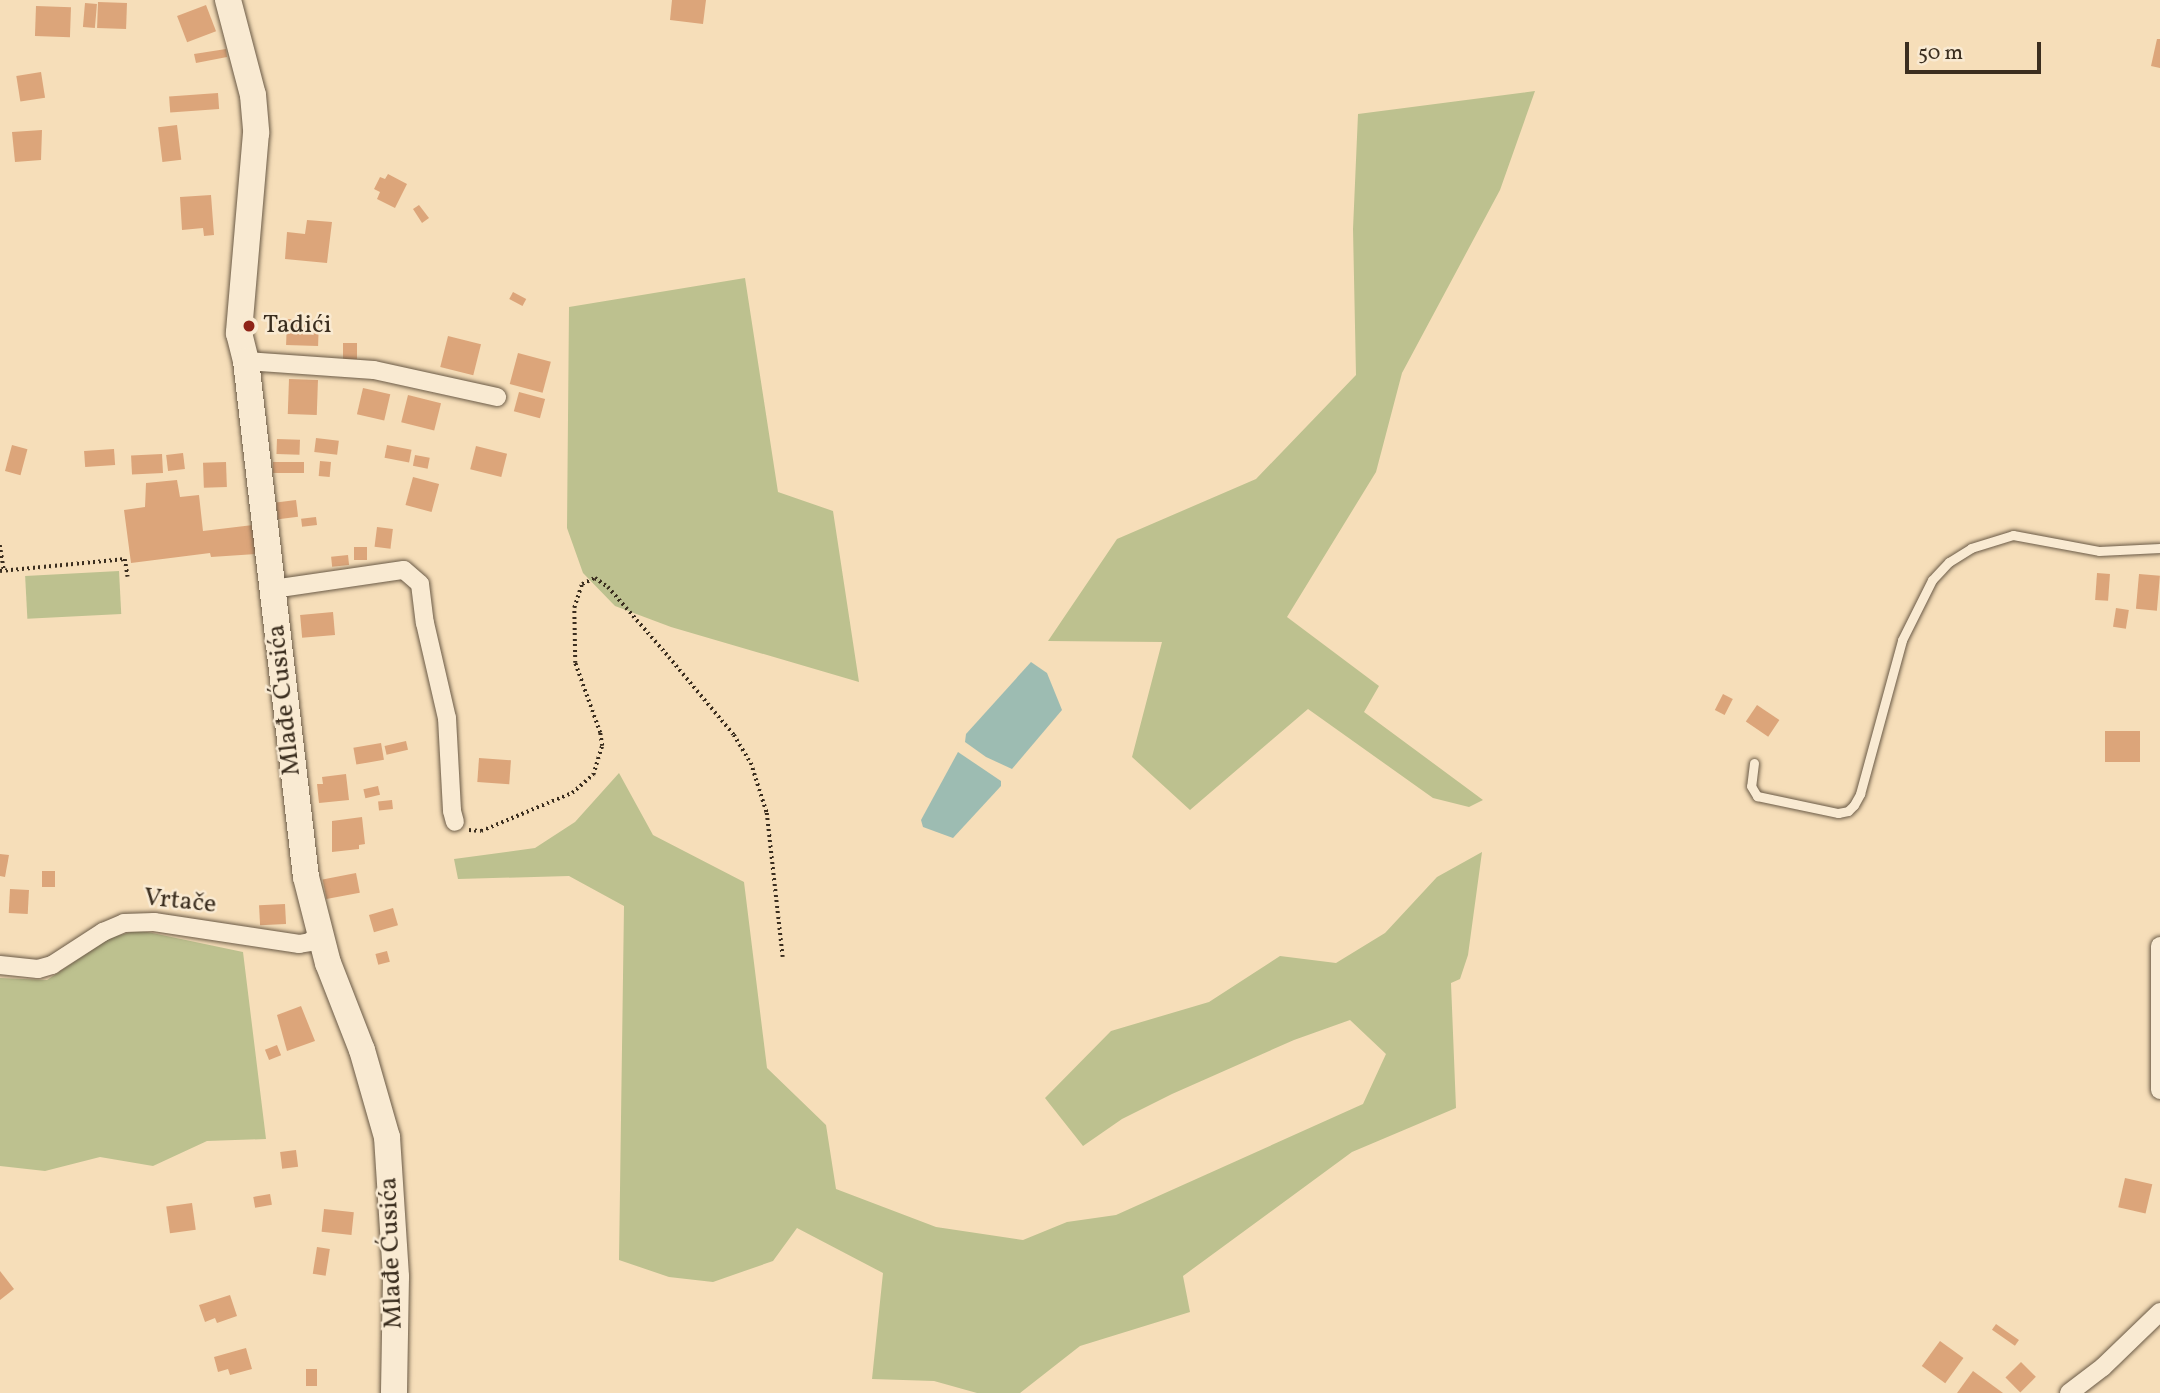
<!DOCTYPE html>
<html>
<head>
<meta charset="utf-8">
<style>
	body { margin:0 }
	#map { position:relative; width:2160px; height:1393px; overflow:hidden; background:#f6deb9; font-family:Vollkorn,serif }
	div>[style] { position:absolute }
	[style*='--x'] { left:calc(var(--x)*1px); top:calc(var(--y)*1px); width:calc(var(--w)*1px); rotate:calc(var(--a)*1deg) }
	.green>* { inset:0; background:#bdc18f; transform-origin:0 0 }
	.water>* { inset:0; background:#9dbcb2 }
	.building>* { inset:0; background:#dca57a; transform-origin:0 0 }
	.path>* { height:3.5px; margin-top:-1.75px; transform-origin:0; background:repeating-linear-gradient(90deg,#3b2e1f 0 2px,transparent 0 5.5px) }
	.roads { filter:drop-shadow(0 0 2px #6a5a46) drop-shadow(0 0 2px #6a5a46) }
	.lane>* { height:9px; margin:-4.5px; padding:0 4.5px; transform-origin:4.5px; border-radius:4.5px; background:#f9ead2 }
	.street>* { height:18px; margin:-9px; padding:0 9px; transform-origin:9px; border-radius:9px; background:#f9ead2 }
	.secondary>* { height:26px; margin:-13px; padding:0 13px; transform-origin:13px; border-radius:13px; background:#f9ead2 }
	.dots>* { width:19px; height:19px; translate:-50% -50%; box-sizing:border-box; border:4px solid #f9ead2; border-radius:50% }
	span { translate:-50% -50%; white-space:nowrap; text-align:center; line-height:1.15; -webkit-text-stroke:5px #f9ead2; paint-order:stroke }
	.poi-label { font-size:26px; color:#3b2e1f }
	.left { translate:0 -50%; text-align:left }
	.street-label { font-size:26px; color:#3b2e1f }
	.scale { position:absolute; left:1905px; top:42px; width:136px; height:32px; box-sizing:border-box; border:4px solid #3b2e1f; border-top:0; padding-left:9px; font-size:21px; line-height:24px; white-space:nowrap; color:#3b2e1f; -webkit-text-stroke:5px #f9ead2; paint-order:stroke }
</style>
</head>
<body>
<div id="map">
	<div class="green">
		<div style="clip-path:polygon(1535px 91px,1500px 190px,1402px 373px,1376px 472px,1287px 617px,1379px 686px,1364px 712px,1483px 800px,1469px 807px,1433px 798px,1308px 709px,1190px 810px,1132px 757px,1162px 642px,1048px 641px,1117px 539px,1256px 479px,1356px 375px,1353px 229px,1358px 114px)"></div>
		<div style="clip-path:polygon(745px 278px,778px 492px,833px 511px,859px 682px,671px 627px,615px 606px,583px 573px,567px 528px,569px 307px)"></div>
		<div style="left:119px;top:571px;width:43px;height:94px;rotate:87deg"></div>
		<div style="clip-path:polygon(619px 773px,653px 835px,744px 882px,767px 1068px,826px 1125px,836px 1189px,936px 1227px,1023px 1240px,1067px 1222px,1116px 1215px,1363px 1104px,1386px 1054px,1350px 1020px,1294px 1040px,1172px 1094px,1122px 1119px,1083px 1146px,1045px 1098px,1111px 1031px,1209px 1002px,1280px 956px,1336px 963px,1385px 933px,1437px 877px,1482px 852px,1468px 955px,1460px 979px,1451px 983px,1456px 1108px,1352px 1152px,1183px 1276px,1190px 1312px,1080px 1346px,1020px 1393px,977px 1393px,934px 1381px,872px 1379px,883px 1273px,797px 1228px,773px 1261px,713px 1282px,669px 1277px,619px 1260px,624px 906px,569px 876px,458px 879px,454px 859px,535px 848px,575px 822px)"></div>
		<div style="clip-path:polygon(138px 930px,243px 952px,266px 1139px,207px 1141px,153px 1166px,100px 1157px,45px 1171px,0 1166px,0 978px,47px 980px,110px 938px)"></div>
	</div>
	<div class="water">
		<div style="clip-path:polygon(1031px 662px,1047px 673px,1062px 710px,1012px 769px,986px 757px,965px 742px,966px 734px)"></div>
		<div style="clip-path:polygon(958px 752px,1001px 781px,1001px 786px,953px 838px,923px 827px,921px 820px)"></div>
	</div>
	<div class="building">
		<div style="clip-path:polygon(672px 0,706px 0,703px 24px,670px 20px)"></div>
		<div style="left:98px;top:2px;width:29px;height:26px;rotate:2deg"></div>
		<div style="left:85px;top:3px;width:12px;height:24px;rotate:5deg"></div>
		<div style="left:206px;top:5px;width:28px;height:31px;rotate:69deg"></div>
		<div style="left:36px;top:6px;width:35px;height:30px;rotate:2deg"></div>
		<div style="clip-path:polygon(2157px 39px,2160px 39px,2160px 68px,2151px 66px)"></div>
		<div style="clip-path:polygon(226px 49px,227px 57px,196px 63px,194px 54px)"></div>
		<div style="left:41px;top:72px;width:26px;height:25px;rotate:81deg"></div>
		<div style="left:218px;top:93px;width:16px;height:49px;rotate:86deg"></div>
		<div style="left:177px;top:125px;width:35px;height:19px;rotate:83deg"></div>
		<div style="clip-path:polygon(42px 130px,41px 160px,15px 162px,12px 132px)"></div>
		<div style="clip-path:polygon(388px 174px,407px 184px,395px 208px,377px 199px,380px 192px,374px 189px,380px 177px,385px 179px)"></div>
		<div style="clip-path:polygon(211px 195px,214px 235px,204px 236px,203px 228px,182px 230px,180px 197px)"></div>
		<div style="clip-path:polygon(419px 205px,429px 218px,422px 223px,413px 209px)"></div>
		<div style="clip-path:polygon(307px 220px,332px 222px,327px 263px,285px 259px,287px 232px,305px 234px)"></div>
		<div style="left:513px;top:292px;width:15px;height:8px;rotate:28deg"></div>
		<div style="left:287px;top:319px;width:32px;height:26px;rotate:2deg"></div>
		<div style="left:448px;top:336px;width:34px;height:32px;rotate:14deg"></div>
		<div style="left:343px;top:343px;width:14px;height:16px"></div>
		<div style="left:518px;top:353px;width:34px;height:32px;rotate:15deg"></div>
		<div style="left:289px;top:379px;width:29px;height:35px;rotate:2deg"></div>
		<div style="left:363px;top:388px;width:28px;height:27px;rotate:13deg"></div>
		<div style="left:519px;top:392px;width:27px;height:20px;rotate:15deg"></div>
		<div style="left:408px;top:395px;width:34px;height:28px;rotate:14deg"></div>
		<div style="left:316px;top:438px;width:23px;height:14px;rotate:7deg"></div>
		<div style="left:277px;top:439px;width:23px;height:15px;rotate:2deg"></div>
		<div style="left:12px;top:445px;width:16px;height:27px;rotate:15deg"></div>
		<div style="left:387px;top:445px;width:25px;height:13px;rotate:11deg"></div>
		<div style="left:476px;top:446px;width:32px;height:24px;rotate:14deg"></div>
		<div style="left:114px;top:449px;width:16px;height:30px;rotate:86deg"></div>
		<div style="left:183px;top:453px;width:16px;height:17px;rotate:83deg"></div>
		<div style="left:162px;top:454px;width:19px;height:31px;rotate:87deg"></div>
		<div style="left:415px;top:455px;width:15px;height:11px;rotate:11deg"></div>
		<div style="left:320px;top:461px;width:11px;height:15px;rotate:5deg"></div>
		<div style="left:226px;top:462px;width:25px;height:23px;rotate:88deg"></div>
		<div style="left:304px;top:462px;width:11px;height:31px;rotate:90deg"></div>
		<div style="left:413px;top:477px;width:27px;height:29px;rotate:15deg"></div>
		<div style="clip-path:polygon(177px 480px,180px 497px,199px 495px,203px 531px,253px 525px,256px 554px,211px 557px,210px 553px,131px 563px,124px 510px,145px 507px,146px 483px)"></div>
		<div style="left:296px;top:500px;width:17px;height:20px;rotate:83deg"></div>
		<div style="left:316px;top:517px;width:8px;height:15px;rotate:83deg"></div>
		<div style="left:377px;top:527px;width:16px;height:20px;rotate:7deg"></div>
		<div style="left:354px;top:547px;width:13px;height:13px"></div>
		<div style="left:348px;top:555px;width:10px;height:17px;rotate:84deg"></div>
		<div style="left:2097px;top:573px;width:13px;height:27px;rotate:4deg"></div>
		<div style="left:2139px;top:574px;width:21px;height:35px;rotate:5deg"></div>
		<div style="left:2116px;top:608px;width:13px;height:19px;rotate:9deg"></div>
		<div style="left:333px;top:612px;width:23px;height:33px;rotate:85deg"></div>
		<div style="left:1723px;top:694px;width:11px;height:18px;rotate:27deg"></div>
		<div style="left:1757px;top:705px;width:27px;height:20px;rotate:34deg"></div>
		<div style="left:2105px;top:731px;width:35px;height:31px"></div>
		<div style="left:406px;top:741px;width:9px;height:22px;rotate:77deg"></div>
		<div style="left:381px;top:743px;width:17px;height:28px;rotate:80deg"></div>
		<div style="left:479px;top:758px;width:32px;height:24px;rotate:4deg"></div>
		<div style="clip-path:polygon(346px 774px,349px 800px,319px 803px,317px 784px,323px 784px,322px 777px)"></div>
		<div style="left:378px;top:786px;width:9px;height:15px;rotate:77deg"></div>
		<div style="left:392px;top:800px;width:9px;height:14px;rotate:84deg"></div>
		<div style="clip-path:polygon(362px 817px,365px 844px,359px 845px,359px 849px,332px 852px,332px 821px)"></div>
		<div style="clip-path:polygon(0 854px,9px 855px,5px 877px,0 876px)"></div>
		<div style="left:42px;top:871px;width:13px;height:16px"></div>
		<div style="left:356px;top:873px;width:20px;height:34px;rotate:79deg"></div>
		<div style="left:10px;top:889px;width:19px;height:24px;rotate:3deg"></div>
		<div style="left:285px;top:904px;width:20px;height:26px;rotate:87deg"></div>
		<div style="left:393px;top:908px;width:18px;height:25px;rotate:74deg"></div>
		<div style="left:387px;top:951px;width:11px;height:12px;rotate:75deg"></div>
		<div style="clip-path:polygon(301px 1006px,315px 1041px,287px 1051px,277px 1015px)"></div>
		<div style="left:277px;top:1045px;width:11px;height:13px;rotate:68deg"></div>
		<div style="left:296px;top:1150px;width:17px;height:16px;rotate:83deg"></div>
		<div style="left:2125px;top:1178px;width:28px;height:30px;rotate:13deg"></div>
		<div style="left:270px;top:1194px;width:11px;height:17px;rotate:80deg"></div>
		<div style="left:192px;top:1203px;width:27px;height:26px;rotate:82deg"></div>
		<div style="left:324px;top:1209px;width:30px;height:23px;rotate:6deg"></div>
		<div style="left:317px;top:1247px;width:13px;height:27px;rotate:9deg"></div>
		<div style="clip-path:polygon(0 1271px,14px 1289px,0 1300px)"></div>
		<div style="clip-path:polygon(230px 1295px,237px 1316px,217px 1323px,215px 1318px,205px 1322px,199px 1305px)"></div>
		<div style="left:1996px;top:1324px;width:28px;height:7px;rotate:35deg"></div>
		<div style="left:1940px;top:1341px;width:29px;height:31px;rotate:36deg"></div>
		<div style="clip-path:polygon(246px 1348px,252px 1369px,230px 1375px,228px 1369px,218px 1372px,214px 1357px)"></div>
		<div style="left:2021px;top:1362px;width:21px;height:22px;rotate:45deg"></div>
		<div style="left:306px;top:1369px;width:11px;height:17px"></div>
		<div style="clip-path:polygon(1973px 1371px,2003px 1393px,1957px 1393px)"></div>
	</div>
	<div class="path">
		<div style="--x:0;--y:545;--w:26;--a:81"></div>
		<div style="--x:0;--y:571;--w:126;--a:-5.5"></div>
		<div style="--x:125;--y:559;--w:18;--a:81"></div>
		<div style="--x:469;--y:830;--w:12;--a:5"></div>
		<div style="--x:481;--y:831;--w:99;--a:-22.7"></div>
		<div style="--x:572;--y:793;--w:28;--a:-41"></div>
		<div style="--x:593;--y:775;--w:30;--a:-73"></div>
		<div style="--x:602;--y:746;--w:13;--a:-99"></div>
		<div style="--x:600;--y:733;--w:74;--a:-109.7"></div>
		<div style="--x:575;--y:663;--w:55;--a:-91"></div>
		<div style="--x:574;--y:608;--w:25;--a:-72"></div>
		<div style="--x:582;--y:584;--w:14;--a:-25"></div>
		<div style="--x:595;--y:578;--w:16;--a:35"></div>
		<div style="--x:608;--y:587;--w:93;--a:48.9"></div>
		<div style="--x:669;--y:657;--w:102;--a:50.2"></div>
		<div style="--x:734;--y:735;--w:33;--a:59"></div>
		<div style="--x:751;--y:763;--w:52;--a:72.3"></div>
		<div style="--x:767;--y:813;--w:145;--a:83.7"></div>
	</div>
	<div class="roads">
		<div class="lane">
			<div style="--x:1754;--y:763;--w:23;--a:97"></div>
			<div style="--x:1751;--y:786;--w:12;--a:59"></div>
			<div style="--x:1757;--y:796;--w:83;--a:11.9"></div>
			<div style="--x:1838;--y:813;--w:10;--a:-11"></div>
			<div style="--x:1848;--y:811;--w:8;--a:-45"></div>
			<div style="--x:1854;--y:805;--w:13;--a:-61"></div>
			<div style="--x:1860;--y:794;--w:160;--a:-74.7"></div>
			<div style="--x:1902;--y:640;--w:67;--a:-63.4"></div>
			<div style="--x:1932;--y:580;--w:25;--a:-47"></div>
			<div style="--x:1949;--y:562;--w:26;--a:-32"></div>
			<div style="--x:1971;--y:548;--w:44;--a:-17.2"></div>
			<div style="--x:2013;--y:535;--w:87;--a:10.5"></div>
			<div style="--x:2099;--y:551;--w:61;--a:-2.8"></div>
		</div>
		<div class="street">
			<div style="--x:246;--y:361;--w:128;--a:4"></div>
			<div style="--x:374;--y:370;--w:126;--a:12.4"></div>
			<div style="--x:273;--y:589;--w:132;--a:-8.3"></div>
			<div style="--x:404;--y:570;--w:21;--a:41"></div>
			<div style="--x:420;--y:584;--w:39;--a:83"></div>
			<div style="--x:425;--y:623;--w:98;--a:77"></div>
			<div style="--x:447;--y:718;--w:93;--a:86.9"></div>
			<div style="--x:452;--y:811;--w:11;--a:75"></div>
			<div style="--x:2160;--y:946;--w:144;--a:90"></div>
			<div style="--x:0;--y:965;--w:38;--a:6"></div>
			<div style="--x:38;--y:969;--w:15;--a:-16"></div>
			<div style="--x:52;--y:965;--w:61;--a:-32.9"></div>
			<div style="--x:103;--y:932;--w:23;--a:-23"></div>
			<div style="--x:124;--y:923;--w:30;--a:-2"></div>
			<div style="--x:154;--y:922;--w:147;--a:8.6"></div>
			<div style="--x:299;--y:944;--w:11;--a:-10"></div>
			<div style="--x:310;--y:942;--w:13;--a:-42"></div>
			<div style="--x:2069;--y:1393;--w:43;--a:-37.4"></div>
			<div style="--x:2103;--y:1367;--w:79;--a:-44"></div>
		</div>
		<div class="secondary">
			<div style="--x:228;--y:0;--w:98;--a:75.3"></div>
			<div style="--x:253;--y:95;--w:38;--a:85"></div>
			<div style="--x:256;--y:133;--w:201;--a:94.9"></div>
			<div style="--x:239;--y:333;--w:29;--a:76"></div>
			<div style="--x:246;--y:361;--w:519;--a:83.37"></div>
			<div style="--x:306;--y:877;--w:89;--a:75.7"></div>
			<div style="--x:328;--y:963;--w:93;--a:68.7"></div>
			<div style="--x:362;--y:1050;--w:91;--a:74"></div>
			<div style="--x:387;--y:1137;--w:140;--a:86.3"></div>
			<div style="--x:396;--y:1277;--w:116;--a:91"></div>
		</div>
	</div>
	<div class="dots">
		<div style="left:249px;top:326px;background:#8f2418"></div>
	</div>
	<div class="poi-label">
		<span class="left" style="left:263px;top:326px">Tadići</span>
	</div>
	<div class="street-label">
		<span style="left:285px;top:700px;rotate:-96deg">Mlađe Ćusića</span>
		<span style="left:180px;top:902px;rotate:6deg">Vrtače</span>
		<span style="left:392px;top:1253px;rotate:-92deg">Mlađe Ćusića</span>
	</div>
	<div class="scale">50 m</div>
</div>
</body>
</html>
